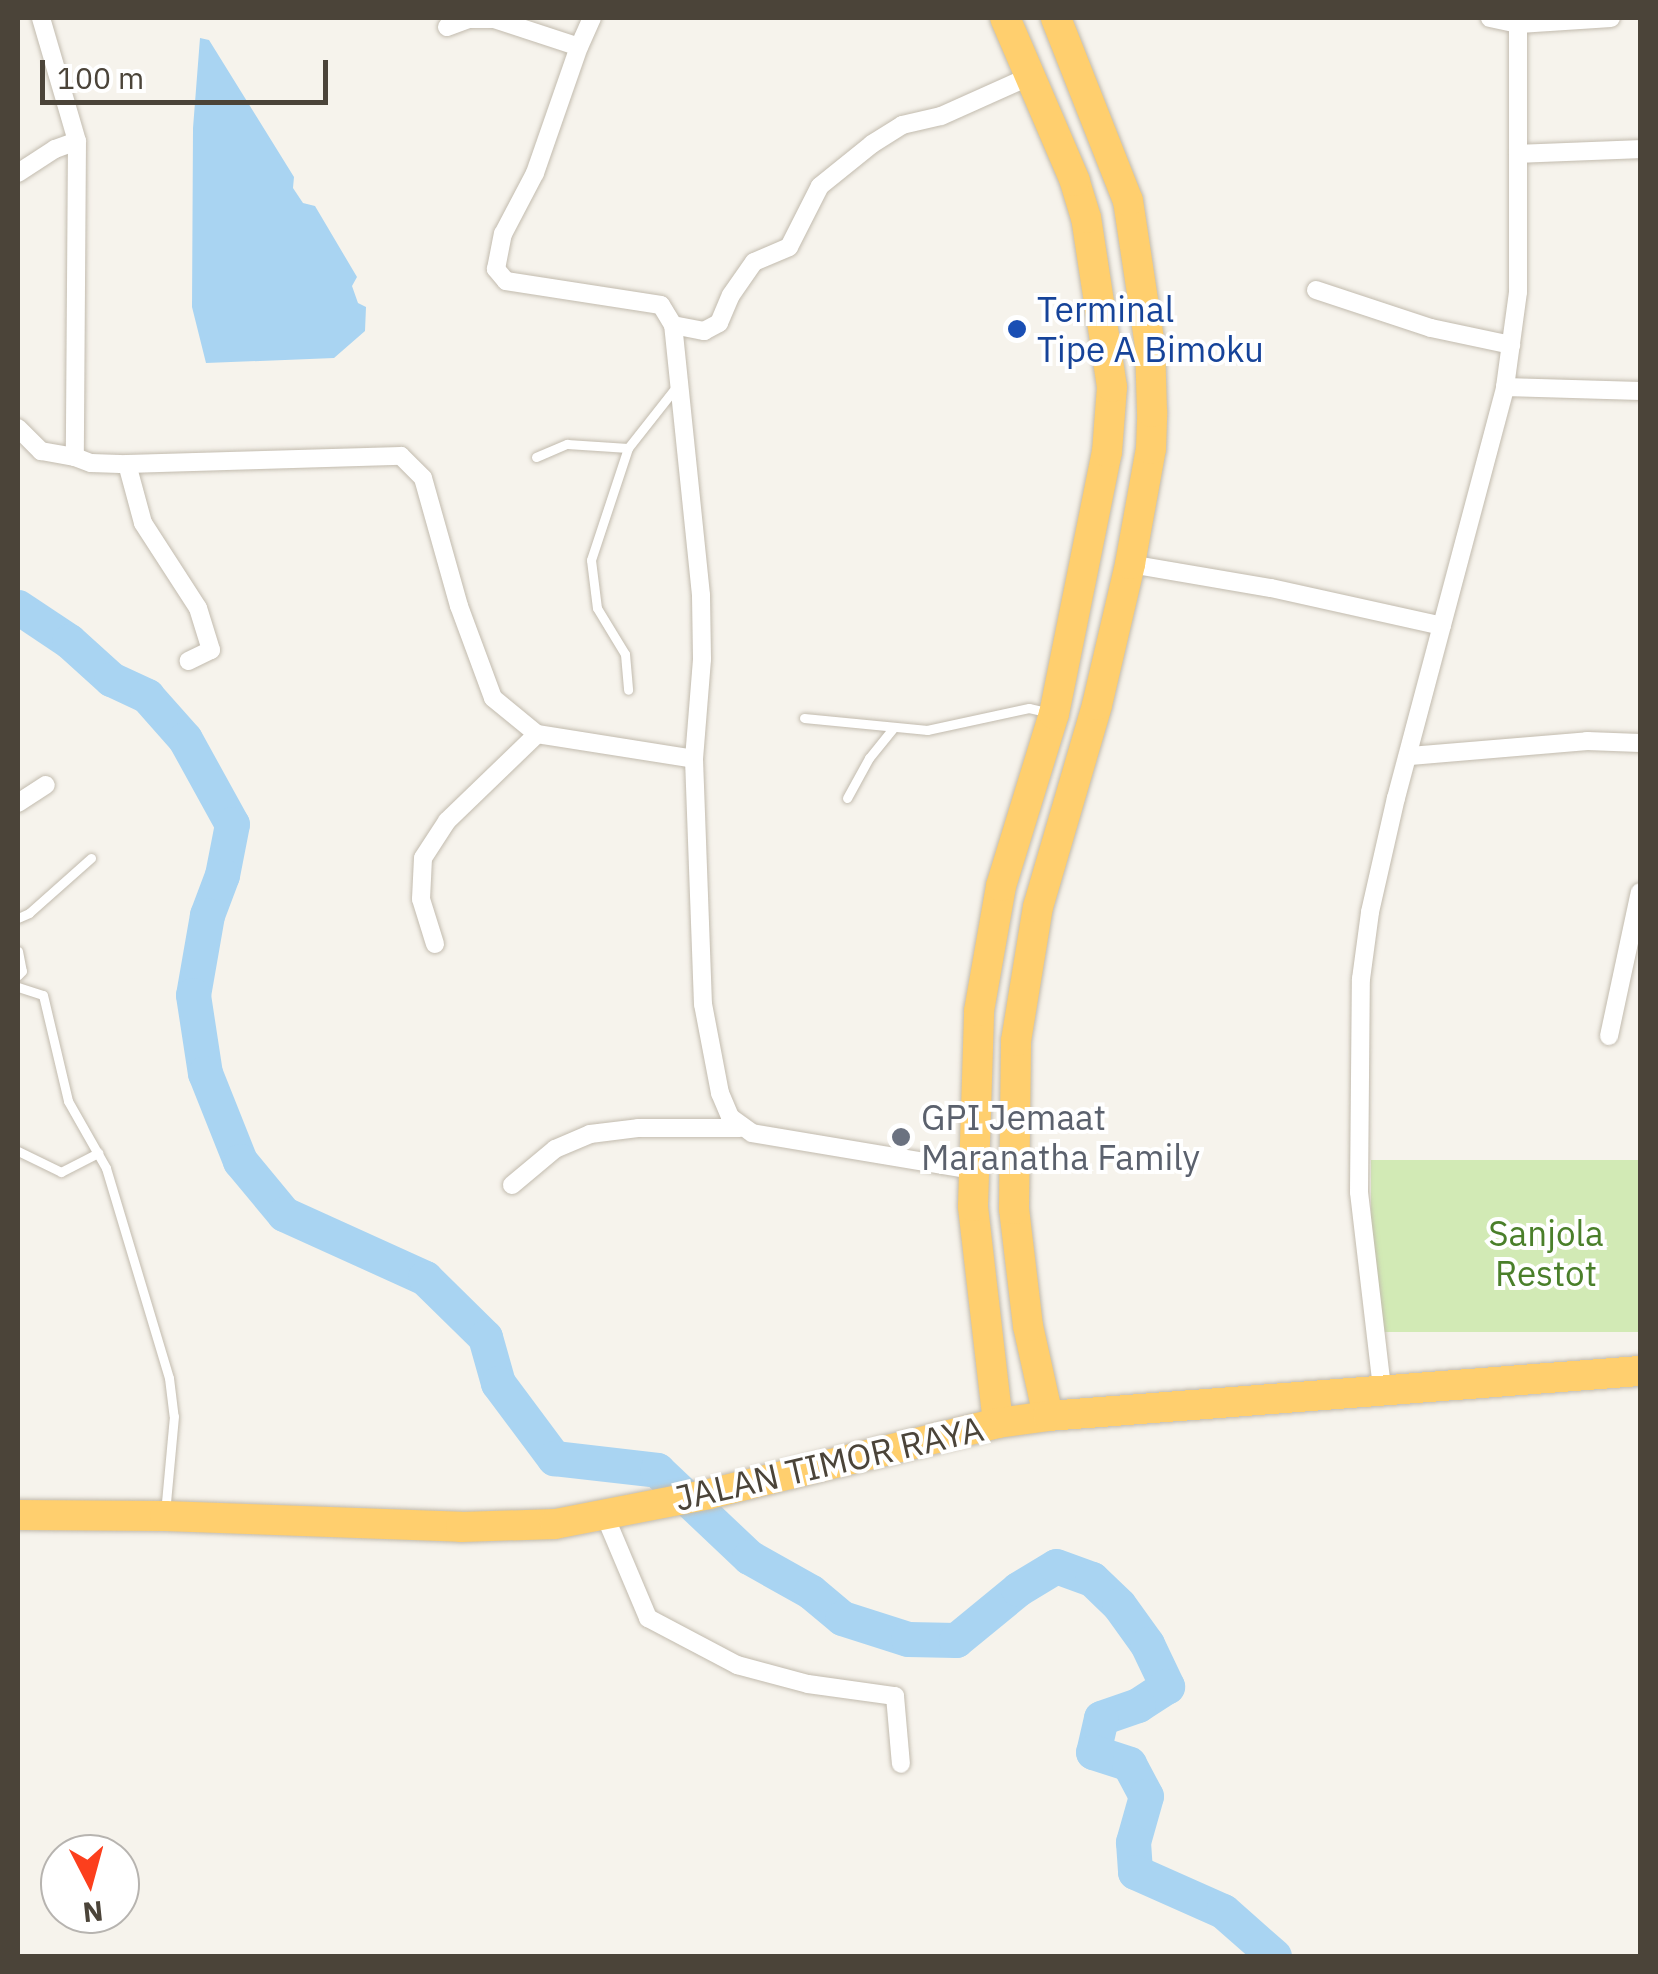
<!DOCTYPE html>
<html>
<head>
<meta charset="utf-8">
<style>
	body { margin:0 }
	#map { position:relative; width:1658px; height:1974px; overflow:hidden; background:#f6f3ec; font-family:"IBM Plex Sans",sans-serif }
	div>[style] { position:absolute }
	[style*='--x'] { left:calc(var(--x)*1px); top:calc(var(--y)*1px); width:calc(var(--w)*1px); rotate:calc(var(--a)*1deg) }
	.green>* { inset:0; background:#d2eab5; transform-origin:0 0 }
	.water>* { inset:0; background:#a9d4f2 }
	.river>* { height:35px; margin:-17.5px; padding:0 17.5px; transform-origin:17.5px; border-radius:17.5px; background:#a9d4f2 }
	.roads { filter:drop-shadow(0 0 2px #c2bbae) drop-shadow(0 0 2px #c2bbae) }
	.lane>* { height:9px; margin:-4.5px; padding:0 4.5px; transform-origin:4.5px; border-radius:4.5px; background:#fff }
	.street>* { height:18px; margin:-9px; padding:0 9px; transform-origin:9px; border-radius:9px; background:#fff }
	.highway>* { height:30px; margin:-15px; padding:0 15px; transform-origin:15px; border-radius:15px; background:#ffcf6e }
	.dots>* { width:28px; height:28px; translate:-50% -50%; box-sizing:border-box; border:5px solid #fff; border-radius:50% }
	span { translate:-50% -50%; white-space:nowrap; text-align:center; line-height:1.15; -webkit-text-stroke:8px #fff; paint-order:stroke }
	.transit-label { font-size:35px; color:#164399 }
	.left { translate:0 -50%; text-align:left }
	.worship-label { font-size:35px; color:#5b616d }
	.park-label { font-size:35px; color:#4a7f2a }
	.street-label { font-size:35px; color:#4b4439 }
	.frame { position:absolute; inset:0; border:20px solid #4b4439; pointer-events:none }
	.north { position:absolute; left:40px; top:1834px; width:100px; height:100px; box-sizing:border-box; background:#fff; border:2px solid #b7b4b0; border-radius:50%; rotate:174deg; font-size:28px; font-weight:700; line-height:40px; text-align:center; color:#4b4439 }
	.north::after { content:''; display:block; margin:auto; width:35px; height:45px; background:#fc3f1d; clip-path:polygon(50% 0,100% 100%,50% 72%,0 100%) }
	.scale { position:absolute; left:40px; top:60px; width:288px; height:45px; box-sizing:border-box; border:5px solid #4b4439; border-top:0; padding-left:12px; font-size:30px; line-height:35px; white-space:nowrap; color:#4b4439; -webkit-text-stroke:8px #fff; paint-order:stroke }
</style>
</head>
<body>
<div id="map">
	<div class="green">
		<div style="left:1640px;top:1160px;width:172px;height:269px;rotate:90deg"></div>
	</div>
	<div class="water">
		<div style="clip-path:polygon(200px 38px,209px 40px,294px 177px,293px 188px,303px 203px,315px 206px,357px 277px,352px 286px,358px 303px,366px 307px,365px 331px,334px 358px,206px 363px,192px 307px,193px 128px)"></div>
	</div>
	<div class="river">
		<div style="--x:18;--y:607;--w:61;--a:33.7"></div>
		<div style="--x:69;--y:641;--w:57;--a:42.1"></div>
		<div style="--x:111;--y:679;--w:40;--a:25"></div>
		<div style="--x:147;--y:696;--w:57;--a:48.5"></div>
		<div style="--x:185;--y:739;--w:97;--a:61.1"></div>
		<div style="--x:232;--y:824;--w:52;--a:101.1"></div>
		<div style="--x:222;--y:875;--w:43;--a:110.6"></div>
		<div style="--x:207;--y:915;--w:81;--a:99.9"></div>
		<div style="--x:193;--y:995;--w:79;--a:81.3"></div>
		<div style="--x:205;--y:1073;--w:95;--a:68.3"></div>
		<div style="--x:240;--y:1161;--w:69;--a:50.3"></div>
		<div style="--x:284;--y:1214;--w:155;--a:24.4"></div>
		<div style="--x:425;--y:1278;--w:84;--a:44.5"></div>
		<div style="--x:485;--y:1337;--w:48;--a:74.2"></div>
		<div style="--x:498;--y:1383;--w:94;--a:53.3"></div>
		<div style="--x:554;--y:1458;--w:104;--a:6.6"></div>
		<div style="--x:657;--y:1470;--w:127;--a:43.4"></div>
		<div style="--x:749;--y:1557;--w:71;--a:29.4"></div>
		<div style="--x:811;--y:1592;--w:40;--a:40"></div>
		<div style="--x:842;--y:1618;--w:69;--a:17.7"></div>
		<div style="--x:908;--y:1639;--w:48;--a:1.2"></div>
		<div style="--x:956;--y:1640;--w:80;--a:-39.4"></div>
		<div style="--x:1018;--y:1589;--w:44;--a:-31.2"></div>
		<div style="--x:1056;--y:1566;--w:38;--a:20"></div>
		<div style="--x:1092;--y:1579;--w:37;--a:44"></div>
		<div style="--x:1119;--y:1605;--w:48;--a:54.3"></div>
		<div style="--x:1147;--y:1644;--w:47;--a:64.5"></div>
		<div style="--x:1167;--y:1686;--w:35;--a:147"></div>
		<div style="--x:1138;--y:1705;--w:39;--a:161"></div>
		<div style="--x:1101;--y:1718;--w:35;--a:103"></div>
		<div style="--x:1093;--y:1752;--w:38;--a:18"></div>
		<div style="--x:1129;--y:1764;--w:36;--a:62"></div>
		<div style="--x:1146;--y:1796;--w:48;--a:105.8"></div>
		<div style="--x:1133;--y:1842;--w:30;--a:86"></div>
		<div style="--x:1135;--y:1872;--w:96;--a:23.9"></div>
		<div style="--x:1223;--y:1911;--w:68;--a:41.4"></div>
	</div>
	<div class="roads">
		<div class="lane">
			<div style="--x:628;--y:448;--w:118;--a:108.3"></div>
			<div style="--x:591;--y:560;--w:48;--a:82.9"></div>
			<div style="--x:597;--y:608;--w:54;--a:58.7"></div>
			<div style="--x:625;--y:654;--w:36;--a:85"></div>
			<div style="--x:536;--y:457;--w:34;--a:-23"></div>
			<div style="--x:567;--y:444;--w:61;--a:3.8"></div>
			<div style="--x:628;--y:448;--w:78;--a:-51.8"></div>
			<div style="--x:804;--y:718;--w:124;--a:5.6"></div>
			<div style="--x:927;--y:730;--w:104;--a:-12.2"></div>
			<div style="--x:1029;--y:708;--w:18;--a:13"></div>
			<div style="--x:847;--y:798;--w:46;--a:-61.2"></div>
			<div style="--x:869;--y:758;--w:40;--a:-51"></div>
			<div style="--x:18;--y:918;--w:12;--a:-24"></div>
			<div style="--x:29;--y:913;--w:83;--a:-41.6"></div>
			<div style="--x:18;--y:951;--w:20;--a:79"></div>
			<div style="--x:22;--y:971;--w:6;--a:135"></div>
			<div style="--x:18;--y:987;--w:26;--a:18"></div>
			<div style="--x:43;--y:995;--w:109;--a:76.7"></div>
			<div style="--x:68;--y:1101;--w:77;--a:60.4"></div>
			<div style="--x:106;--y:1168;--w:219;--a:73.3"></div>
			<div style="--x:169;--y:1378;--w:38;--a:83"></div>
			<div style="--x:174;--y:1416;--w:97;--a:95.3"></div>
			<div style="--x:18;--y:1151;--w:48;--a:26"></div>
			<div style="--x:61;--y:1172;--w:42;--a:-27.2"></div>
		</div>
		<div class="street">
			<div style="--x:41;--y:18;--w:128;--a:73.7"></div>
			<div style="--x:77;--y:141;--w:316;--a:90.4"></div>
			<div style="--x:75;--y:457;--w:17;--a:21"></div>
			<div style="--x:91;--y:463;--w:36;--a:2"></div>
			<div style="--x:127;--y:464;--w:274;--a:-1.7"></div>
			<div style="--x:401;--y:456;--w:31;--a:45"></div>
			<div style="--x:423;--y:478;--w:133;--a:74.3"></div>
			<div style="--x:459;--y:606;--w:98;--a:69.7"></div>
			<div style="--x:493;--y:698;--w:57;--a:39.3"></div>
			<div style="--x:537;--y:734;--w:159;--a:9"></div>
			<div style="--x:694;--y:759;--w:100;--a:-85.4"></div>
			<div style="--x:702;--y:659;--w:64;--a:-90.9"></div>
			<div style="--x:701;--y:595;--w:271;--a:-95.9"></div>
			<div style="--x:673;--y:325;--w:23;--a:-121"></div>
			<div style="--x:661;--y:305;--w:157;--a:-171.2"></div>
			<div style="--x:506;--y:281;--w:16;--a:-130"></div>
			<div style="--x:496;--y:269;--w:36;--a:-79"></div>
			<div style="--x:503;--y:234;--w:69;--a:-62.3"></div>
			<div style="--x:535;--y:173;--w:133;--a:-70.8"></div>
			<div style="--x:1490;--y:18;--w:30;--a:12"></div>
			<div style="--x:1519;--y:24;--w:92;--a:-3.7"></div>
			<div style="--x:447;--y:27;--w:23;--a:-20"></div>
			<div style="--x:469;--y:19;--w:25;--a:0"></div>
			<div style="--x:494;--y:19;--w:89;--a:18.2"></div>
			<div style="--x:579;--y:47;--w:32;--a:-66"></div>
			<div style="--x:1518;--y:154;--w:122;--a:-2.3"></div>
			<div style="--x:18;--y:173;--w:44;--a:-33"></div>
			<div style="--x:55;--y:149;--w:23;--a:-20"></div>
			<div style="--x:1316;--y:290;--w:121;--a:18.3"></div>
			<div style="--x:1431;--y:328;--w:82;--a:12"></div>
			<div style="--x:673;--y:325;--w:32;--a:11"></div>
			<div style="--x:704;--y:331;--w:17;--a:-28"></div>
			<div style="--x:719;--y:323;--w:30;--a:-67"></div>
			<div style="--x:731;--y:295;--w:40;--a:-55.1"></div>
			<div style="--x:754;--y:262;--w:38;--a:-23"></div>
			<div style="--x:789;--y:247;--w:68;--a:-63.1"></div>
			<div style="--x:820;--y:186;--w:67;--a:-38.9"></div>
			<div style="--x:872;--y:144;--w:36;--a:-32"></div>
			<div style="--x:902;--y:125;--w:40;--a:-13"></div>
			<div style="--x:941;--y:116;--w:95;--a:-24.1"></div>
			<div style="--x:1505;--y:387;--w:135;--a:1.7"></div>
			<div style="--x:18;--y:428;--w:33;--a:45"></div>
			<div style="--x:41;--y:451;--w:35;--a:10"></div>
			<div style="--x:127;--y:464;--w:61;--a:74.8"></div>
			<div style="--x:143;--y:523;--w:101;--a:57.1"></div>
			<div style="--x:198;--y:608;--w:44;--a:72.8"></div>
			<div style="--x:211;--y:650;--w:25;--a:154"></div>
			<div style="--x:1130;--y:564;--w:143;--a:9.7"></div>
			<div style="--x:1271;--y:588;--w:175;--a:12.5"></div>
			<div style="--x:1410;--y:756;--w:178;--a:-4.8"></div>
			<div style="--x:1587;--y:741;--w:53;--a:2.2"></div>
			<div style="--x:694;--y:759;--w:245;--a:87.9"></div>
			<div style="--x:703;--y:1004;--w:91;--a:79.2"></div>
			<div style="--x:720;--y:1093;--w:26;--a:67"></div>
			<div style="--x:730;--y:1117;--w:27;--a:36"></div>
			<div style="--x:752;--y:1133;--w:223;--a:9.5"></div>
			<div style="--x:18;--y:803;--w:33;--a:-33"></div>
			<div style="--x:435;--y:944;--w:47;--a:-107.3"></div>
			<div style="--x:421;--y:899;--w:41;--a:-87.2"></div>
			<div style="--x:423;--y:858;--w:44;--a:-57"></div>
			<div style="--x:447;--y:821;--w:125;--a:-44"></div>
			<div style="--x:1609;--y:1036;--w:147;--a:-77.9"></div>
			<div style="--x:512;--y:1185;--w:56;--a:-39.9"></div>
			<div style="--x:555;--y:1149;--w:38;--a:-23"></div>
			<div style="--x:590;--y:1134;--w:48;--a:-7.1"></div>
			<div style="--x:638;--y:1128;--w:102;--a:0"></div>
			<div style="--x:1382;--y:1388;--w:197;--a:-96.7"></div>
			<div style="--x:1359;--y:1192;--w:213;--a:-89.5"></div>
			<div style="--x:1361;--y:979;--w:68;--a:-82.3"></div>
			<div style="--x:1370;--y:912;--w:117;--a:-77.2"></div>
			<div style="--x:1396;--y:798;--w:425;--a:-75.1"></div>
			<div style="--x:1505;--y:387;--w:96;--a:-82.2"></div>
			<div style="--x:1518;--y:292;--w:274;--a:-90"></div>
			<div style="--x:605;--y:1516;--w:111;--a:67.1"></div>
			<div style="--x:648;--y:1618;--w:101;--a:27.8"></div>
			<div style="--x:737;--y:1665;--w:73;--a:15"></div>
			<div style="--x:808;--y:1684;--w:88;--a:7.9"></div>
			<div style="--x:895;--y:1696;--w:68;--a:85"></div>
		</div>
		<div class="highway">
			<div style="--x:1048;--y:1416;--w:92;--a:-102.5"></div>
			<div style="--x:1028;--y:1326;--w:118;--a:-96.8"></div>
			<div style="--x:1014;--y:1209;--w:168;--a:-89.3"></div>
			<div style="--x:1016;--y:1041;--w:136;--a:-80.7"></div>
			<div style="--x:1038;--y:907;--w:210;--a:-73.7"></div>
			<div style="--x:1097;--y:705;--w:145;--a:-76.8"></div>
			<div style="--x:1130;--y:564;--w:117;--a:-79.7"></div>
			<div style="--x:1151;--y:449;--w:37;--a:-88"></div>
			<div style="--x:1152;--y:412;--w:66;--a:-91.7"></div>
			<div style="--x:1150;--y:346;--w:147;--a:-98.6"></div>
			<div style="--x:1128;--y:201;--w:197;--a:-111.5"></div>
			<div style="--x:998;--y:1423;--w:218;--a:-96.6"></div>
			<div style="--x:973;--y:1206;--w:195;--a:-88.2"></div>
			<div style="--x:979;--y:1011;--w:127;--a:-80"></div>
			<div style="--x:1001;--y:886;--w:180;--a:-72.9"></div>
			<div style="--x:1054;--y:714;--w:267;--a:-78.6"></div>
			<div style="--x:1107;--y:452;--w:65;--a:-85.6"></div>
			<div style="--x:1112;--y:387;--w:171;--a:-98.7"></div>
			<div style="--x:1086;--y:218;--w:39;--a:-107"></div>
			<div style="--x:1075;--y:181;--w:177;--a:-113.2"></div>
			<div style="--x:18;--y:1515;--w:147;--a:0.4"></div>
			<div style="--x:165;--y:1516;--w:296;--a:2.1"></div>
			<div style="--x:461;--y:1527;--w:94;--a:-1.8"></div>
			<div style="--x:555;--y:1524;--w:157;--a:-11"></div>
			<div style="--x:709;--y:1494;--w:298;--a:-13.8"></div>
			<div style="--x:998;--y:1423;--w:50;--a:-8"></div>
			<div style="--x:1048;--y:1416;--w:594;--a:-4.35"></div>
		</div>
	</div>
	<div class="dots">
		<div style="left:1017px;top:329px;background:#1a4fb4"></div>
		<div style="left:901px;top:1137px;background:#6b7280"></div>
	</div>
	<div class="transit-label">
		<span class="left" style="left:1037px;top:329px">Terminal<br>Tipe A Bimoku</span>
	</div>
	<div class="worship-label">
		<span class="left" style="left:921px;top:1137px">GPI Jemaat<br>Maranatha Family</span>
	</div>
	<div class="park-label">
		<span style="left:1546px;top:1253px">Sanjola<br>Restot</span>
	</div>
	<div class="street-label">
		<span style="left:829px;top:1463px;rotate:-13deg">JALAN TIMOR RAYA</span>
	</div>
	<div class="frame"></div>
	<div class="north">N</div>
	<div class="scale">100 m</div>
</div>
</body>
</html>
